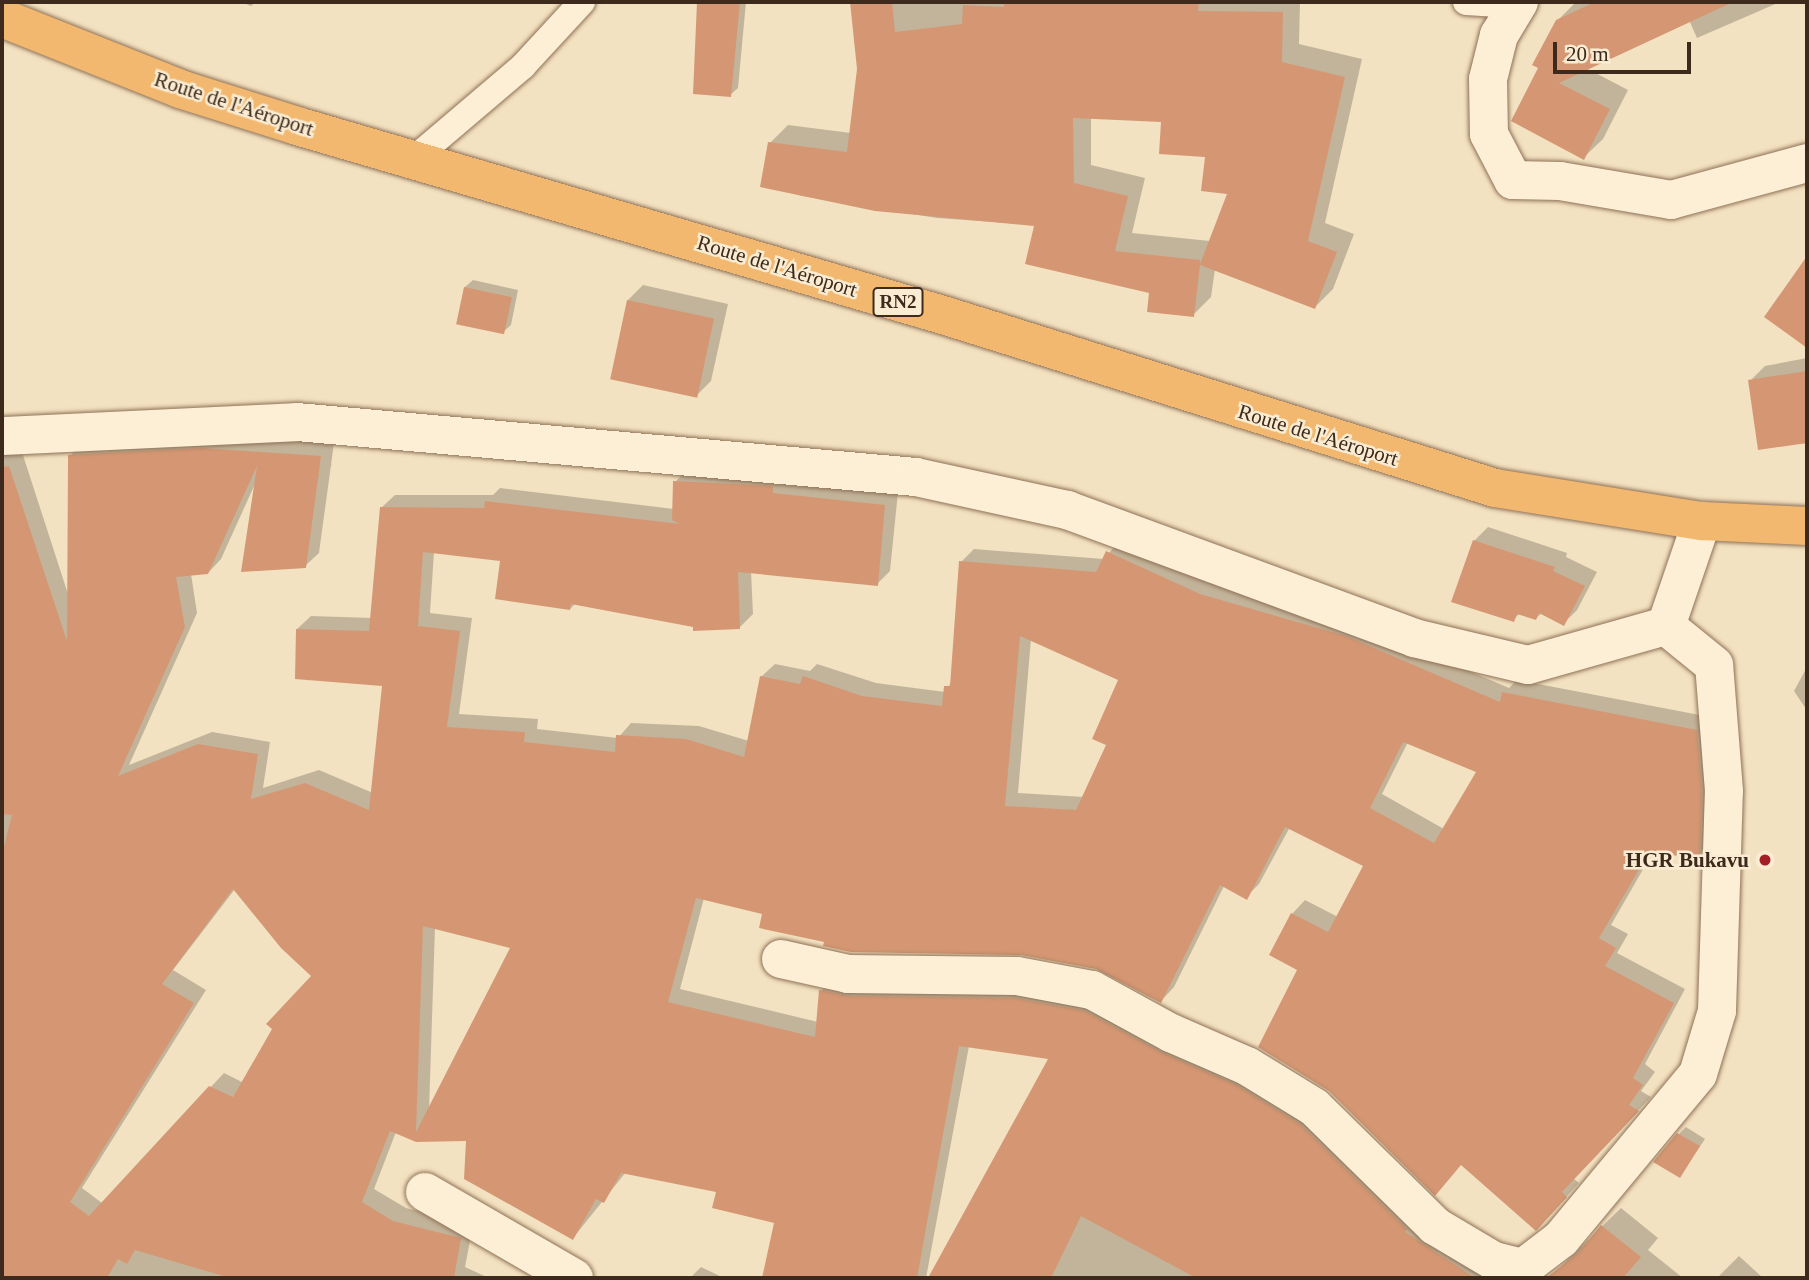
<!DOCTYPE html>
<html>
<head>
<meta charset="utf-8">
<style>
	body { margin:0 }
	#map { position:relative; width:1809px; height:1280px; overflow:hidden; background:#f3e2c1; font-family:"Times New Roman",serif }
	div>[style] { position:absolute }
	[style*='--x'] { left:calc(var(--x)*1px); top:calc(var(--y)*1px); width:calc(var(--w)*1px); rotate:calc(var(--a)*1deg) }
	.shadow>* { inset:0; background:#0003 }
	.building>* { inset:0; background:#d59773; transform-origin:0 0 }
	.roads { filter:drop-shadow(0 0 2px #8f7156) drop-shadow(0 0 2px #8f7156) }
	.service>* { height:26px; margin:-13px; padding:0 13px; transform-origin:13px; border-radius:13px; background:#fcefd6 }
	.minor>* { height:38px; margin:-19px; padding:0 19px; transform-origin:19px; border-radius:19px; background:#fcefd6 }
	.trunk>* { height:38px; margin:-19px; padding:0 19px; transform-origin:19px; border-radius:19px; background:#f3b86f }
	.dots>* { width:19px; height:19px; translate:-50% -50%; box-sizing:border-box; border:4px solid #f9ecd2; border-radius:50% }
	span { translate:-50% -50%; white-space:nowrap; text-align:center; line-height:1.15; -webkit-text-stroke:5px #f9ecd2; paint-order:stroke }
	.shield-label span { padding:2px 5px; background:#f9ecd2; border:2px solid; border-radius:5px; -webkit-text-stroke-width:0 }
	.shield-label { font-size:19px; color:#3d2a1c; font-weight:700 }
	.street-label { font-size:21px; color:#3d2a1c }
	.poi-label { font-size:21px; color:#3d2a1c; font-weight:700 }
	.right { translate:-100% -50%; text-align:right }
	.frame { position:absolute; inset:0; border:4px solid #3d2a1c; pointer-events:none }
	.scale { position:absolute; left:1553px; top:42px; width:138px; height:32px; box-sizing:border-box; border:4px solid #3d2a1c; border-top:0; padding-left:9px; font-size:21px; line-height:24px; white-space:nowrap; color:#3d2a1c; -webkit-text-stroke:5px #f9ecd2; paint-order:stroke }
</style>
</head>
<body>
<div id="map">
	<div class="shadow">
		<div style="clip-path:polygon(241px 2px,256px 2px,251px 6px)"></div>
		<div style="clip-path:polygon(699px 2px,746px 2px,738px 88px,730px 95px,695px 92px)"></div>
		<div style="clip-path:polygon(evenodd,841px 2px,1300px 2px,1299px 44px,1362px 59px,1325px 223px,1354px 234px,1333px 289px,1315px 307px,1215px 269px,1211px 297px,1193px 315px,1036px 225px,937px 218px,802px 196px,762px 185px,770px 143px,788px 125px,851px 133px,859px 69px,852px 3px,841px 2px,1091px 117px,1162px 120px,1207px 156px,1229px 193px,1210px 241px,1132px 233px,1145px 178px,1091px 165px,1091px 117px)"></div>
		<div style="clip-path:polygon(1576px 2px,1780px 2px,1697px 38px,1689px 20px,1586px 68px,1628px 90px,1603px 139px,1583px 158px,1540px 68px,1557px 21px)"></div>
		<div style="clip-path:polygon(473px 280px,518px 290px,511px 325px,503px 332px,465px 287px)"></div>
		<div style="clip-path:polygon(643px 285px,728px 304px,711px 381px,696px 396px,628px 300px)"></div>
		<div style="clip-path:polygon(1807px 358px,1807px 443px,1759px 448px,1750px 381px,1765px 366px)"></div>
		<div style="clip-path:polygon(evenodd,216px 436px,334px 443px,319px 553px,305px 566px,255px 484px,221px 559px,208px 573px,191px 574px,197px 613px,129px 765px,212px 732px,270px 742px,263px 788px,319px 770px,373px 793px,383px 685px,297px 629px,311px 616px,372px 618px,381px 508px,395px 495px,493px 495px,500px 488px,674px 509px,675px 482px,688px 469px,898px 492px,890px 571px,877px 584px,751px 571px,753px 614px,740px 627px,695px 625px,576px 603px,570px 609px,502px 559px,434px 552px,430px 613px,472px 618px,459px 714px,538px 719px,537px 729px,618px 738px,631px 723px,699px 726px,749px 741px,761px 677px,775px 664px,810px 671px,817px 664px,876px 683px,945px 692px,952px 681px,961px 562px,974px 549px,1104px 559px,1121px 539px,1360px 624px,1509px 688px,1517px 680px,1710px 717px,1712px 842px,1699px 855px,1653px 852px,1611px 925px,1628px 934px,1617px 953px,1685px 989px,1645px 1064px,1655px 1072px,1641px 1091px,1651px 1097px,1573px 1178px,1579px 1183px,1549px 1215px,1299px 969px,1292px 914px,1305px 900px,1338px 917px,1365px 865px,1290px 827px,1259px 884px,1246px 897px,1224px 886px,1174px 987px,1161px 1001px,1097px 967px,1021px 953px,825px 941px,765px 913px,704px 898px,680px 989px,818px 1022px,821px 991px,834px 978px,1029px 985px,1250px 1073px,1496px 1278px,930px 1278px,1051px 1058px,969px 1046px,926px 1278px,764px 1278px,777px 1222px,718px 1190px,626px 1172px,573px 1238px,467px 1139px,396px 1132px,374px 1189px,406px 1208px,473px 1225px,465px 1267px,489px 1278px,2px 1278px,2px 1244px,10px 1235px,2px 1229px,2px 455px,21px 449px,68px 594px,70px 456px,83px 442px,216px 436px,1031px 639px,1121px 679px,1109px 744px,1084px 797px,1018px 793px,1031px 639px,216px 436px,1408px 742px,1478px 771px,1444px 829px,1382px 794px,1408px 742px,216px 436px,235px 889px,314px 976px,242px 1082px,224px 1073px,102px 1203px,82px 1188px,206px 990px,173px 970px,235px 889px,216px 436px,435px 927px,513px 947px,429px 1111px,435px 927px)"></div>
		<div style="clip-path:polygon(1488px 527px,1567px 553px,1566px 557px,1597px 572px,1577px 610px,1563px 624px,1542px 613px,1536px 618px,1520px 613px,1513px 620px,1474px 541px)"></div>
		<div style="clip-path:polygon(1807px 667px,1807px 709px,1806px 709px,1794px 691px)"></div>
		<div style="clip-path:polygon(1686px 1127px,1705px 1139px,1680px 1176px,1679px 1134px)"></div>
		<div style="clip-path:polygon(1621px 1208px,1658px 1238px,1648px 1250px,1683px 1278px,1549px 1278px)"></div>
		<div style="clip-path:polygon(1739px 1256px,1763px 1278px,1717px 1278px)"></div>
		<div style="clip-path:polygon(701px 1267px,724px 1278px,690px 1278px)"></div>
	</div>
	<div class="building">
		<div style="clip-path:polygon(697px 2px,740px 2px,731px 97px,693px 94px)"></div>
		<div style="clip-path:polygon(evenodd,850px 2px,892px 2px,895px 32px,962px 24px,963px 5px,1004px 7px,1004px 2px,1199px 2px,1198px 11px,1283px 12px,1282px 62px,1345px 77px,1308px 241px,1337px 252px,1315px 309px,1200px 265px,1194px 317px,1147px 312px,1149px 293px,1025px 264px,1034px 226px,875px 211px,760px 187px,768px 142px,847px 152px,857px 69px,850px 2px,1073px 118px,1161px 122px,1159px 154px,1205px 157px,1201px 191px,1227px 194px,1200px 264px,1200px 260px,1115px 251px,1128px 196px,1074px 183px,1073px 118px)"></div>
		<div style="clip-path:polygon(1595px 2px,1733px 2px,1559px 83px,1610px 109px,1584px 160px,1511px 121px,1538px 68px,1532px 65px,1556px 20px)"></div>
		<div style="clip-path:polygon(1807px 256px,1807px 348px,1764px 317px)"></div>
		<div style="left:464px;top:287px;width:49px;height:38px;rotate:12deg"></div>
		<div style="left:627px;top:300px;width:89px;height:81px;rotate:12deg"></div>
		<div style="clip-path:polygon(1807px 371px,1807px 443px,1758px 450px,1748px 380px)"></div>
		<div style="clip-path:polygon(evenodd,202px 448px,321px 456px,306px 568px,241px 572px,257px 466px,208px 574px,176px 577px,185px 627px,118px 776px,198px 744px,258px 754px,251px 799px,305px 783px,369px 810px,382px 686px,295px 679px,296px 629px,369px 631px,380px 507px,484px 508px,485px 501px,680px 524px,672px 520px,673px 481px,773px 486px,773px 493px,885px 505px,878px 586px,738px 572px,740px 629px,693px 631px,693px 627px,571px 604px,570px 610px,495px 599px,500px 561px,423px 552px,418px 626px,460px 631px,447px 727px,525px 732px,524px 742px,615px 752px,616px 735px,686px 739px,744px 757px,760px 676px,800px 684px,803px 676px,862px 696px,942px 706px,944px 686px,950px 686px,959px 561px,1096px 572px,1106px 551px,1200px 594px,1346px 636px,1500px 702px,1502px 692px,1697px 730px,1702px 792px,1700px 857px,1648px 854px,1599px 938px,1616px 948px,1605px 966px,1674px 1003px,1633px 1078px,1643px 1085px,1629px 1105px,1639px 1111px,1562px 1192px,1567px 1197px,1536px 1231px,1461px 1165px,1435px 1196px,1329px 1091px,1258px 1047px,1297px 970px,1269px 955px,1291px 913px,1328px 932px,1363px 866px,1285px 827px,1247px 900px,1220px 885px,1161px 1003px,1096px 969px,1021px 955px,851px 952px,823px 946px,824px 942px,759px 928px,762px 914px,696px 898px,668px 1002px,815px 1037px,819px 990px,848px 996px,1015px 998px,1085px 1011px,1161px 1052px,1237px 1085px,1300px 1124px,1407px 1229px,1405px 1232px,1475px 1278px,1196px 1278px,1081px 1216px,1051px 1278px,928px 1278px,1048px 1059px,959px 1046px,917px 1278px,762px 1278px,774px 1223px,712px 1208px,716px 1192px,621px 1173px,604px 1203px,596px 1199px,573px 1240px,464px 1179px,466px 1141px,416px 1142px,390px 1131px,362px 1202px,393px 1221px,461px 1238px,454px 1278px,230px 1278px,135px 1250px,127px 1264px,118px 1259px,107px 1278px,2px 1278px,2px 854px,12px 815px,2px 814px,2px 467px,9px 466px,67px 641px,68px 455px,202px 448px,1020px 636px,1118px 680px,1092px 739px,1106px 745px,1076px 810px,1005px 806px,1020px 636px,202px 448px,1403px 742px,1476px 772px,1434px 843px,1370px 808px,1403px 742px,202px 448px,233px 889px,281px 948px,311px 976px,266px 1024px,272px 1029px,233px 1097px,209px 1086px,89px 1216px,70px 1202px,194px 1003px,162px 984px,233px 889px,202px 448px,423px 926px,510px 948px,416px 1132px,423px 926px)"></div>
		<div style="clip-path:polygon(1473px 540px,1555px 567px,1553px 571px,1585px 586px,1564px 626px,1539px 613px,1536px 620px,1517px 614px,1514px 622px,1451px 602px)"></div>
		<div style="clip-path:polygon(1677px 1133px,1700px 1146px,1680px 1178px,1653px 1162px)"></div>
		<div style="clip-path:polygon(1601px 1225px,1641px 1257px,1623px 1278px,1546px 1278px,1578px 1253px)"></div>
	</div>
	<div class="roads">
		<div class="service">
			<div style="--x:1466;--y:2;--w:49;--a:3.5"></div>
			<div style="--x:415;--y:158;--w:142;--a:-40.4"></div>
			<div style="--x:523;--y:66;--w:87;--a:-47.3"></div>
		</div>
		<div class="minor">
			<div style="--x:1519;--y:2;--w:39;--a:121"></div>
			<div style="--x:1499;--y:35;--w:45;--a:104"></div>
			<div style="--x:1488;--y:79;--w:55;--a:89"></div>
			<div style="--x:1489;--y:134;--w:52;--a:62.4"></div>
			<div style="--x:1513;--y:180;--w:47;--a:1.2"></div>
			<div style="--x:1560;--y:181;--w:113;--a:9.7"></div>
			<div style="--x:1671;--y:200;--w:141;--a:-15.2"></div>
			<div style="--x:2;--y:436;--w:295;--a:-2.7"></div>
			<div style="--x:297;--y:422;--w:621;--a:5.08"></div>
			<div style="--x:916;--y:477;--w:155;--a:12.3"></div>
			<div style="--x:1067;--y:510;--w:370;--a:20.2"></div>
			<div style="--x:1414;--y:638;--w:117;--a:13.3"></div>
			<div style="--x:1528;--y:665;--w:143;--a:-15.8"></div>
			<div style="--x:1666;--y:626;--w:111;--a:-71.1"></div>
			<div style="--x:781;--y:959;--w:69;--a:12.6"></div>
			<div style="--x:848;--y:974;--w:169;--a:0.7"></div>
			<div style="--x:1017;--y:976;--w:76;--a:10.6"></div>
			<div style="--x:1092;--y:990;--w:90;--a:28.6"></div>
			<div style="--x:1171;--y:1033;--w:83;--a:23.5"></div>
			<div style="--x:1247;--y:1066;--w:79;--a:31.5"></div>
			<div style="--x:1314;--y:1107;--w:170;--a:44.5"></div>
			<div style="--x:1435;--y:1226;--w:69;--a:30.7"></div>
			<div style="--x:1494;--y:1261;--w:30;--a:14"></div>
			<div style="--x:1523;--y:1268;--w:48;--a:-37.3"></div>
			<div style="--x:1561;--y:1239;--w:214;--a:-50.3"></div>
			<div style="--x:1698;--y:1074;--w:66;--a:-73.2"></div>
			<div style="--x:1717;--y:1011;--w:220;--a:-88.2"></div>
			<div style="--x:1724;--y:791;--w:126;--a:-94.5"></div>
			<div style="--x:1714;--y:665;--w:62;--a:-140.9"></div>
			<div style="--x:425;--y:1192;--w:172;--a:30"></div>
		</div>
		<div class="trunk">
			<div style="--x:2;--y:18;--w:192;--a:21.7"></div>
			<div style="--x:180;--y:89;--w:123;--a:17.5"></div>
			<div style="--x:297;--y:126;--w:673;--a:16.31"></div>
			<div style="--x:943;--y:315;--w:578;--a:17.4"></div>
			<div style="--x:1495;--y:488;--w:210;--a:9.1"></div>
			<div style="--x:1702;--y:521;--w:105;--a:2.7"></div>
		</div>
	</div>
	<div class="dots">
		<div style="left:1765px;top:860px;background:#a51f27"></div>
	</div>
	<div class="shield-label">
		<span style="left:898px;top:302px">RN2</span>
	</div>
	<div class="street-label">
		<span style="left:234px;top:104px;rotate:18deg">Route de l'Aéroport</span>
		<span style="left:777px;top:266px;rotate:17deg">Route de l'Aéroport</span>
		<span style="left:1318px;top:435px;rotate:17deg">Route de l'Aéroport</span>
	</div>
	<div class="poi-label">
		<span class="right" style="left:1749px;top:860px">HGR Bukavu</span>
	</div>
	<div class="frame"></div>
	<div class="scale">20 m</div>
</div>
</body>
</html>
